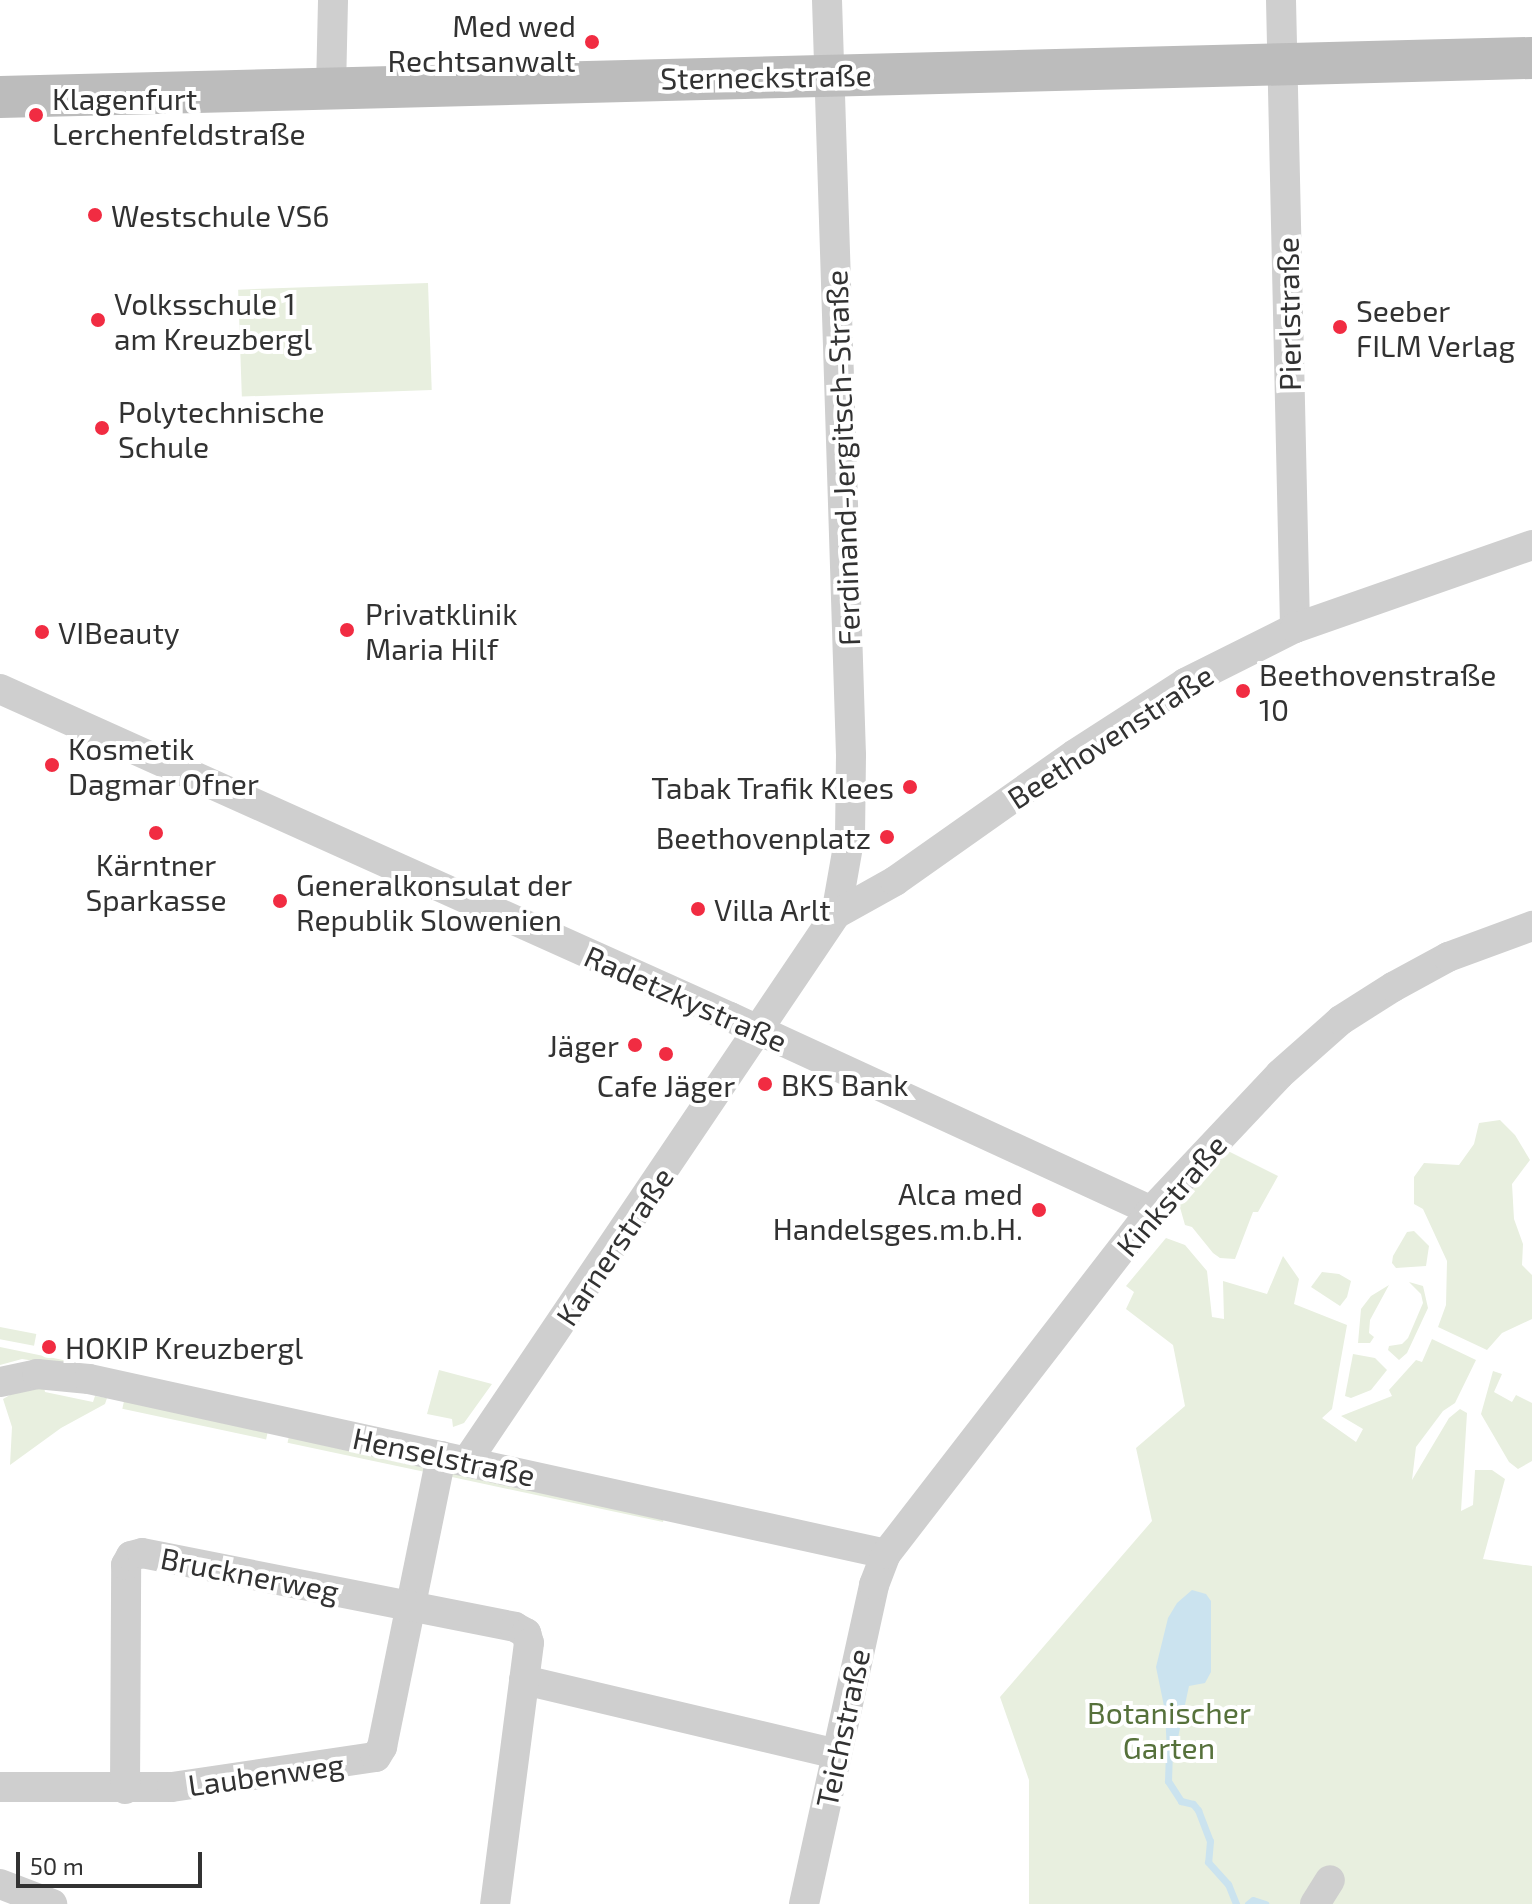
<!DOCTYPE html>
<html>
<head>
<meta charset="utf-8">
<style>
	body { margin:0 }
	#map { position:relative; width:1532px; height:1904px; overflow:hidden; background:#fff; font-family:"Exo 2",sans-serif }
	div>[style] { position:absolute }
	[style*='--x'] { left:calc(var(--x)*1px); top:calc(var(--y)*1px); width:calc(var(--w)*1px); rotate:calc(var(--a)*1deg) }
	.green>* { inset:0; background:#e8efdf; transform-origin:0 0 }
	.water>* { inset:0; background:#cbe3ef }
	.stream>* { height:7px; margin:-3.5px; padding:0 3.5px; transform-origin:3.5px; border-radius:3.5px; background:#cbe3ef }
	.street>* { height:30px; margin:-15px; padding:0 15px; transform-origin:15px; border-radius:15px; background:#cfcfcf }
	.secondary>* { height:42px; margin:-21px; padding:0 21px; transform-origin:21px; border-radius:21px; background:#bcbcbc }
	.dots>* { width:22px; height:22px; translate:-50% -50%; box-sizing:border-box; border:4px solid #fff; border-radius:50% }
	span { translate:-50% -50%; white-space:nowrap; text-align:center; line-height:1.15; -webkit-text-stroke:8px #fff; paint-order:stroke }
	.poi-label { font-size:30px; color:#323232 }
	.right { translate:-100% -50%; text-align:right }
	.left { translate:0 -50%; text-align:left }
	.street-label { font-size:30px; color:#323232 }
	.park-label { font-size:30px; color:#56713b }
	.scale { position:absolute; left:16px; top:1852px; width:186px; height:36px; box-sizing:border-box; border:4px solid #323232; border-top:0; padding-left:10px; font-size:24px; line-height:28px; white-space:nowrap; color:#323232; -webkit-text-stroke:6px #fff; paint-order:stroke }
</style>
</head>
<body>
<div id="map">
	<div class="green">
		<div style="left:428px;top:283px;width:107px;height:190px;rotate:88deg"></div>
		<div style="clip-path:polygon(1500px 1120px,1515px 1135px,1530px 1160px,1512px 1184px,1514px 1219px,1523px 1244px,1522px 1265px,1532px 1275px,1532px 1319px,1502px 1333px,1487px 1350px,1438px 1327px,1446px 1305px,1447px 1261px,1423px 1209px,1414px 1204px,1414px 1177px,1424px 1163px,1459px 1165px,1474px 1144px,1479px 1123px)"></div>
		<div style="clip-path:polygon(1226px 1150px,1278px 1176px,1258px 1212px,1253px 1212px,1235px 1259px,1220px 1258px,1213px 1253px,1192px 1227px,1185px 1225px,1179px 1204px)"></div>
		<div style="clip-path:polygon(1414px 1231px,1429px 1246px,1426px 1266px,1396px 1268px,1392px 1263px,1393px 1256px,1407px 1232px)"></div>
		<div style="clip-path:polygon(1166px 1238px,1185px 1245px,1207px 1271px,1212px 1317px,1224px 1319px,1223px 1281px,1267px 1294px,1283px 1256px,1299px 1279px,1294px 1304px,1347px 1325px,1332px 1409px,1322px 1418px,1356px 1442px,1363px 1429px,1341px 1416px,1392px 1396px,1389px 1390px,1416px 1360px,1422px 1362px,1432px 1339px,1476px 1360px,1455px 1403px,1443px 1411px,1416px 1447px,1412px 1480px,1449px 1418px,1460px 1409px,1467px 1413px,1461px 1511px,1473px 1505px,1475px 1470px,1492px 1470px,1505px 1479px,1483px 1559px,1532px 1566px,1532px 1904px,1029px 1904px,1029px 1780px,1000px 1697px,1152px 1521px,1136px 1448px,1185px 1406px,1173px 1345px,1126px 1309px,1134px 1292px,1126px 1286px)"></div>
		<div style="clip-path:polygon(1322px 1272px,1339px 1274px,1351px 1281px,1347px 1297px,1340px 1306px,1311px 1287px)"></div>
		<div style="clip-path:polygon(1409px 1282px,1423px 1286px,1428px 1308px,1407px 1353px,1399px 1360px,1388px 1350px,1389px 1346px,1402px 1344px,1408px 1338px,1423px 1303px,1421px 1294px)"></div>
		<div style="clip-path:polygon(1389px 1285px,1370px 1320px,1369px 1333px,1374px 1337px,1370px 1343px,1358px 1343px,1361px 1309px,1371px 1296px)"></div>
		<div style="left:0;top:1327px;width:37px;height:12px;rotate:11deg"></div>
		<div style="clip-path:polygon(0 1347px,68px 1361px,67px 1366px,22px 1359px,0 1365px)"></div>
		<div style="clip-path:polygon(1353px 1354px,1375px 1358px,1387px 1370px,1371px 1390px,1351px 1398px,1345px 1396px)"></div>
		<div style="clip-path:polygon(439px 1370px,492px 1384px,464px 1423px,453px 1427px,452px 1419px,427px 1414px)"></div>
		<div style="clip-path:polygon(1493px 1371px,1502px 1374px,1494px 1392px,1512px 1402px,1516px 1395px,1532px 1403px,1532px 1461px,1518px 1469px,1509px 1462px,1481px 1414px)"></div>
		<div style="clip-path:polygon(44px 1386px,45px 1392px,93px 1402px,95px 1396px,107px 1398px,105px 1404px,61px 1428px,10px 1465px,12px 1427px,3px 1399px,15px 1392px)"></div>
		<div style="left:124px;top:1401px;width:147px;height:8px;rotate:12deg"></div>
		<div style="left:289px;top:1436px;width:142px;height:7px;rotate:12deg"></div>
		<div style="left:452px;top:1471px;width:217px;height:6px;rotate:12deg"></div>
	</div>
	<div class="water">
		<div style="clip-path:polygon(1192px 1590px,1206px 1594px,1211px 1601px,1211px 1672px,1205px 1683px,1189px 1686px,1176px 1747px,1167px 1752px,1165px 1711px,1156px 1667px,1168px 1618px,1177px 1603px)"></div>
	</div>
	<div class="stream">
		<div style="--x:1169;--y:1752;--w:29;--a:92"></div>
		<div style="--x:1168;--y:1781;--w:24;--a:57"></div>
		<div style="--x:1181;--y:1801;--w:12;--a:14"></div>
		<div style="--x:1193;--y:1804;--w:8;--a:50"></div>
		<div style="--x:1198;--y:1810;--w:33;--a:69"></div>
		<div style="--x:1210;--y:1841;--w:21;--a:95"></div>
		<div style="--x:1208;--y:1862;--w:30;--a:48"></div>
		<div style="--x:1228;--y:1884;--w:22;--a:68"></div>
		<div style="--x:1248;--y:1904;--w:6;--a:-39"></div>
		<div style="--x:1253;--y:1900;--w:13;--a:18"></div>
	</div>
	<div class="street">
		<div style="--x:827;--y:0;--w:755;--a:88.18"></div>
		<div style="--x:851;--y:755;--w:80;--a:90.7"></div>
		<div style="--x:850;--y:835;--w:80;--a:100"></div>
		<div style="--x:1281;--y:0;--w:628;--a:88.72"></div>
		<div style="--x:331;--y:89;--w:89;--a:-88.7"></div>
		<div style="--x:0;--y:689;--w:800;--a:24.2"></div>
		<div style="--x:730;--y:1017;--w:464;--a:24.7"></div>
		<div style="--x:0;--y:1382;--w:38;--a:-12"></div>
		<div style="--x:37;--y:1374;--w:52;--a:5.5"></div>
		<div style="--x:89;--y:1379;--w:816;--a:12.38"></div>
		<div style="--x:467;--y:1461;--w:660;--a:-56"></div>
		<div style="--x:836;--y:914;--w:68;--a:-29.2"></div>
		<div style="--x:895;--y:881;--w:220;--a:-35.2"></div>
		<div style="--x:1075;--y:754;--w:131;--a:-32.8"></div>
		<div style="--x:1185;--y:683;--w:123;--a:-26.6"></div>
		<div style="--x:1295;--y:628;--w:251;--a:-19.3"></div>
		<div style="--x:524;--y:1680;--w:321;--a:13.3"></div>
		<div style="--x:0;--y:1787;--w:172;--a:0"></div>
		<div style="--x:172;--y:1787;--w:206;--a:-8.4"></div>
		<div style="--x:376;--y:1757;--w:12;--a:-59"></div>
		<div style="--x:382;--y:1747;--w:297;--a:-78.5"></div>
		<div style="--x:125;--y:1789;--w:224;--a:-89.7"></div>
		<div style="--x:126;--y:1565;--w:10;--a:-61"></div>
		<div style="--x:131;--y:1556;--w:11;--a:-15"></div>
		<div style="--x:142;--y:1553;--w:380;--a:11.2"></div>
		<div style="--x:515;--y:1627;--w:13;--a:29"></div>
		<div style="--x:526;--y:1633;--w:10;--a:73"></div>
		<div style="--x:529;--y:1643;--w:263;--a:97.4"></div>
		<div style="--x:0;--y:1884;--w:56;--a:21"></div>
		<div style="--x:804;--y:1904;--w:327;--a:-77.6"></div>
		<div style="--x:874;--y:1585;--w:33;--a:-69"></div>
		<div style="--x:886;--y:1554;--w:433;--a:-52.3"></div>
		<div style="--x:1151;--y:1211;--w:188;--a:-46.7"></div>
		<div style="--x:1280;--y:1074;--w:81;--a:-41.5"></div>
		<div style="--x:1341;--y:1020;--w:62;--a:-32.4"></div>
		<div style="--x:1393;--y:987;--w:63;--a:-28.6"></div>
		<div style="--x:1448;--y:957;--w:90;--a:-20.3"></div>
		<div style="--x:1315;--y:1904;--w:28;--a:-58"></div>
	</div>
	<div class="secondary">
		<div style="--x:0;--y:97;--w:1532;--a:-1.46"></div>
	</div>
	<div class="dots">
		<div style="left:592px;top:42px;background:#f12c42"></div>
		<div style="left:36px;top:115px;background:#f12c42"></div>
		<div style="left:95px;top:215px;background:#f12c42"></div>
		<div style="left:98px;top:320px;background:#f12c42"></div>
		<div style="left:1340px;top:327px;background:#f12c42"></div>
		<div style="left:102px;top:428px;background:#f12c42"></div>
		<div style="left:347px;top:630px;background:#f12c42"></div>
		<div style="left:42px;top:632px;background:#f12c42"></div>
		<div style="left:1243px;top:691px;background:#f12c42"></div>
		<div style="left:52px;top:765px;background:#f12c42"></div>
		<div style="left:910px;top:787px;background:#f12c42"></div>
		<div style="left:156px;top:833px;background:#f12c42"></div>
		<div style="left:887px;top:837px;background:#f12c42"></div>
		<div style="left:280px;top:901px;background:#f12c42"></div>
		<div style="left:698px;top:909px;background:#f12c42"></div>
		<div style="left:635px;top:1045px;background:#f12c42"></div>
		<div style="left:666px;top:1054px;background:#f12c42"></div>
		<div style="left:765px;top:1084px;background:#f12c42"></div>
		<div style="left:1039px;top:1210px;background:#f12c42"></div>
		<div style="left:49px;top:1347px;background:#f12c42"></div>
	</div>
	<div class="poi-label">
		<span class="right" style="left:576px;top:42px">Med wed<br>Rechtsanwalt</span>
		<span class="left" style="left:52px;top:115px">Klagenfurt<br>Lerchenfeldstraße</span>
		<span class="left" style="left:111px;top:215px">Westschule VS6</span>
		<span class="left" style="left:114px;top:320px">Volksschule 1<br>am Kreuzbergl</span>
		<span class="left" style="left:1356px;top:327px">Seeber<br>FILM Verlag</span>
		<span class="left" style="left:118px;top:428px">Polytechnische<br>Schule</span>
		<span class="left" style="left:365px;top:630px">Privatklinik<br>Maria Hilf</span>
		<span class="left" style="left:58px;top:632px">VIBeauty</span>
		<span class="left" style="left:1259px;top:691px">Beethovenstraße<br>10</span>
		<span class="left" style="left:68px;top:765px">Kosmetik<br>Dagmar Ofner</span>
		<span class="right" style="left:894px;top:787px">Tabak Trafik Klees</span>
		<span class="right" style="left:871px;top:837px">Beethovenplatz</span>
		<span style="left:156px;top:881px">Kärntner<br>Sparkasse</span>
		<span class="left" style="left:296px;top:901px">Generalkonsulat der<br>Republik Slowenien</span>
		<span class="left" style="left:714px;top:909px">Villa Arlt</span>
		<span class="right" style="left:619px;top:1045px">Jäger</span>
		<span class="left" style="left:781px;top:1084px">BKS Bank</span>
		<span style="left:666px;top:1085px">Cafe Jäger</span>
		<span class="right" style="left:1023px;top:1210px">Alca med<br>Handelsges.m.b.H.</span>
		<span class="left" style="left:65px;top:1347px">HOKIP Kreuzbergl</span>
	</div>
	<div class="street-label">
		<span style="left:766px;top:76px;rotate:-1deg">Sterneckstraße</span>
		<span style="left:1288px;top:314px;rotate:-91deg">Pierlstraße</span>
		<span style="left:842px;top:458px;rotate:-92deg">Ferdinand-Jergitsch-Straße</span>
		<span style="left:1110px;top:736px;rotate:-33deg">Beethovenstraße</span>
		<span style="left:686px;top:998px;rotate:24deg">Radetzkystraße</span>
		<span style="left:1171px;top:1195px;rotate:-49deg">Kinkstraße</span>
		<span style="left:614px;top:1246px;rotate:-56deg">Karnerstraße</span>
		<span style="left:444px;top:1456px;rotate:12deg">Henselstraße</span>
		<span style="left:250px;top:1574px;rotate:11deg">Brucknerweg</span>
		<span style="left:842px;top:1728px;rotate:-78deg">Teichstraße</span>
		<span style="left:266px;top:1774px;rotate:-8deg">Laubenweg</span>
	</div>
	<div class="park-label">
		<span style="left:1169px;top:1729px">Botanischer<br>Garten</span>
	</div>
	<div class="scale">50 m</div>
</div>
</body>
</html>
